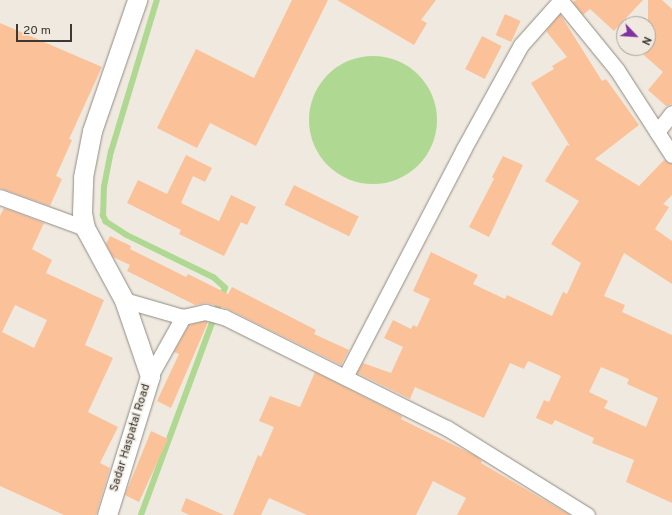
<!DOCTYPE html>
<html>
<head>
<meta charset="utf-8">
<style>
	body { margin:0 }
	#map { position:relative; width:672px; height:515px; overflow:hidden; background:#efe9df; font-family:Overpass,sans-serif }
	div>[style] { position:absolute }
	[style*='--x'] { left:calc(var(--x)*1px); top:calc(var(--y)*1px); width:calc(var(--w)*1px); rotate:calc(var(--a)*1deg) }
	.water>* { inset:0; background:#afd992 }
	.round { border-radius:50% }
	.stream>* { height:5.5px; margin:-2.75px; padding:0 2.75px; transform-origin:2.75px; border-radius:2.75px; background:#afd992 }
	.building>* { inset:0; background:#fbc29a; transform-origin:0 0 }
	.roads { filter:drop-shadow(0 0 1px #908b82) drop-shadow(0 0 1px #908b82) }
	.minor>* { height:15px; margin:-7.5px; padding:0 7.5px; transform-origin:7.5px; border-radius:7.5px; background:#fff }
	.tertiary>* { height:19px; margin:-9.5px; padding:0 9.5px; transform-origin:9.5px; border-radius:9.5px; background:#fff }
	span { translate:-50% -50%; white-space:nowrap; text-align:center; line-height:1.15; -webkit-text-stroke:3px #efe9df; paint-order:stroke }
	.street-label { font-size:12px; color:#3b3935 }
	.north { position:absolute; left:616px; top:16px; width:40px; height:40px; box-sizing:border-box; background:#efe9df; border:1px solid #a7a39b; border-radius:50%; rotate:115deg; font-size:11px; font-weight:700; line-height:16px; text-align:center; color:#3b3935 }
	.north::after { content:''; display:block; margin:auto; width:14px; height:18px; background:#8131a1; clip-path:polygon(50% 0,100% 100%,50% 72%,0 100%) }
	.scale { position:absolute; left:16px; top:24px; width:56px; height:18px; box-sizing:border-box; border:2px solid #3b3935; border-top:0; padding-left:5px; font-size:12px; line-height:14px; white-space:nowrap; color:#3b3935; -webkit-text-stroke:3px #efe9df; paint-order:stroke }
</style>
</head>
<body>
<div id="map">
	<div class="water">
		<div class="round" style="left:309px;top:56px;width:128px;height:128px"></div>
	</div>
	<div class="stream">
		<div style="--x:141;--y:515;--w:242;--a:-69.7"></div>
		<div style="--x:225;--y:288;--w:15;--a:-138"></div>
		<div style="--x:214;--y:278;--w:98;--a:-154"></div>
		<div style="--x:126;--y:235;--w:24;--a:-147"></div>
		<div style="--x:106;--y:222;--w:7;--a:-117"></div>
		<div style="--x:103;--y:216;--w:29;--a:-88"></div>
		<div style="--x:104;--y:187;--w:36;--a:-79"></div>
		<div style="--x:111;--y:152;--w:159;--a:-73.2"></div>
	</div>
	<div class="building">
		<div style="clip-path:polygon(292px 0,328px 0,256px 146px,210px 123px,197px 148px,157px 128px,196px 49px,254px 78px)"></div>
		<div style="clip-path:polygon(337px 0,436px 0,421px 20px,427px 23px,414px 45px)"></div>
		<div style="clip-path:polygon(576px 0,643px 0,614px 31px,590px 9px,583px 15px,573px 2px)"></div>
		<div style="clip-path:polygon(648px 0,662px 0,672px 9px,672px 104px,666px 106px,648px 90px,663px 72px,636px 48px,648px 48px)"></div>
		<div style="left:505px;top:14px;width:17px;height:23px;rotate:24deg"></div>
		<div style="clip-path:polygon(evenodd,560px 14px,602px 81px,606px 79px,639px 125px,595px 159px,639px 186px,664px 160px,672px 164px,672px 195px,663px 204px,669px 207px,655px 229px,672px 241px,672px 284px,624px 253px,604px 296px,625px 305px,622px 312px,672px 335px,672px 503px,626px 482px,634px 460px,592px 443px,594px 438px,555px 420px,552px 425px,536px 418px,544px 400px,549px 402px,561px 376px,528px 361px,524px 369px,510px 363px,484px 418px,415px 387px,410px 399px,357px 373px,363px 363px,391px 373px,403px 347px,384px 338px,393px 320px,411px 329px,413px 325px,417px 327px,430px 299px,413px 291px,431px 252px,478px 275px,473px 284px,505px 299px,507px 295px,552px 316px,563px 292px,567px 294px,581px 263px,551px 244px,579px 201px,545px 181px,567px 145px,570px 146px,531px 83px,554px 69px,552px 66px,567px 57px,546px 31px,560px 14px,601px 367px,629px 379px,627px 384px,658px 398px,646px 427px,604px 408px,608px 401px,589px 392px,601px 367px)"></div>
		<div style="clip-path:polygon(0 23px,102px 67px,69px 139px,72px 140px,56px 176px,62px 179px,50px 206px,0 188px)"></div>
		<div style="left:482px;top:36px;width:22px;height:37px;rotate:27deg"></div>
		<div style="clip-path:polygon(186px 155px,212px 168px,205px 182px,193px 176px,181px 203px,219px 221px,231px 195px,256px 207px,247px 225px,241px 222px,224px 256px,179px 234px,181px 230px,127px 203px,138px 180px,167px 194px)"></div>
		<div style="clip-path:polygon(503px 156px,523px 165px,489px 237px,469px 227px,494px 179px,492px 177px)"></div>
		<div style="left:294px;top:185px;width:72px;height:22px;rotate:26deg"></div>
		<div style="clip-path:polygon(evenodd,4px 208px,44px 223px,32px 249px,52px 260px,46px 273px,104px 300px,85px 345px,113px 358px,88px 412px,118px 427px,100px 463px,110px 468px,96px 515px,64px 515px,0 486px,0 216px,4px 208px,15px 305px,47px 320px,34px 348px,2px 332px,15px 305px)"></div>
		<div style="clip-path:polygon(110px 236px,131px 246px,130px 249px,186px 277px,188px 274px,228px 294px,232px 287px,316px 330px,314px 334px,349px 350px,341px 365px,228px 309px,207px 303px,195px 305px,127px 271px,130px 265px,113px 257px,106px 244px)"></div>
		<div style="clip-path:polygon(205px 321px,208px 322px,171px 408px,157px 401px,179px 354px,174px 352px,189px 325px)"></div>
		<div style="clip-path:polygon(315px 372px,402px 416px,401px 419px,476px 456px,482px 461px,481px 463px,570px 515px,457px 515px,466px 498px,433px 481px,416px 515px,307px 515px,269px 498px,261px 515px,233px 515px,258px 455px,261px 457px,274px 427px,259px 421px,270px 396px,300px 407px)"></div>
		<div style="clip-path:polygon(151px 431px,168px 439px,139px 502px,125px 495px)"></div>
		<div style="clip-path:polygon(186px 498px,224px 515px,189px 515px,181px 511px)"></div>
	</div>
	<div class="roads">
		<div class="minor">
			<div style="--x:560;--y:0;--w:90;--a:50.8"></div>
			<div style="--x:617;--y:70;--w:101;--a:57.1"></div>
			<div style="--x:657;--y:132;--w:24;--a:-52"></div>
			<div style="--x:0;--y:197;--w:90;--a:20"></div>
			<div style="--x:124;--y:300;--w:61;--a:16.1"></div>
			<div style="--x:183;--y:317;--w:23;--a:-13"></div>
			<div style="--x:205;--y:312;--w:20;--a:15"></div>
			<div style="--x:224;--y:317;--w:249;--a:26.5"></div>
			<div style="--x:447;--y:428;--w:165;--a:31.9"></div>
			<div style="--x:150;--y:376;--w:68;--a:-60.8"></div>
			<div style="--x:345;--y:377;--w:256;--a:-62.5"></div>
			<div style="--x:463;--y:150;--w:120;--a:-61.1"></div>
			<div style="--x:521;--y:45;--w:60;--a:-48.4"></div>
		</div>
		<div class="tertiary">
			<div style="--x:107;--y:515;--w:145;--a:-72.8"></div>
			<div style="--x:150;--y:376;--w:80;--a:-108.9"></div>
			<div style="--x:124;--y:300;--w:82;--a:-118.4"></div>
			<div style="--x:85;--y:228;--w:15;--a:-101"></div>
			<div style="--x:82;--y:213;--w:36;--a:-88"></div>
			<div style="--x:83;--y:177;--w:47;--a:-78.9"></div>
			<div style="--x:92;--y:131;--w:139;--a:-71"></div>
		</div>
	</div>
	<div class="street-label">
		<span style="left:131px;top:438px;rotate:-73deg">Sadar Haspatal Road</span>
	</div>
	<div class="north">N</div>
	<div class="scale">20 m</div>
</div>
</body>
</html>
